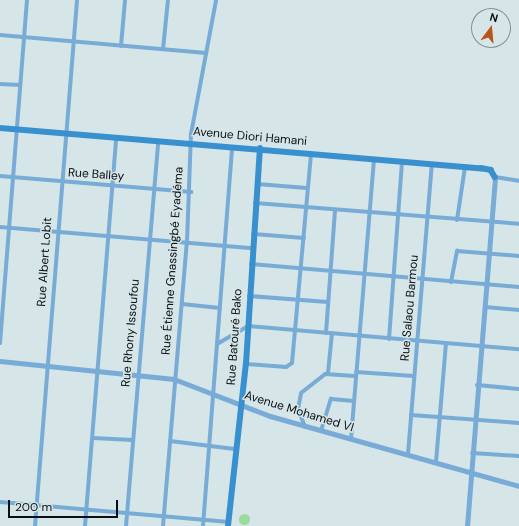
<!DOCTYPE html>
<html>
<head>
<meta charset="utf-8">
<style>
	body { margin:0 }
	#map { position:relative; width:519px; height:526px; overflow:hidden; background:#d5e5e8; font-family:"DM Sans",sans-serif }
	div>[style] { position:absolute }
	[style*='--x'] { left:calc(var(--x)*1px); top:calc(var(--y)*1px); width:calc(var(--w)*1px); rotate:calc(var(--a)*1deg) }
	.green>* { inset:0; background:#99db9b }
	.round { border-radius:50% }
	.minor>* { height:4px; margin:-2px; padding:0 2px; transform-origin:2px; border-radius:2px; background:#78acd7 }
	.tertiary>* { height:5px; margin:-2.5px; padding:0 2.5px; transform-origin:2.5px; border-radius:2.5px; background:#78acd7 }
	.secondary>* { height:5.5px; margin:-2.75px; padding:0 2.75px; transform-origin:2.75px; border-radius:2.75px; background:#3890cf }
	span { translate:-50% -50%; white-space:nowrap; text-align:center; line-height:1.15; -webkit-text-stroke:3px #d5e5e8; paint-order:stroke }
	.street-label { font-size:12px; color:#0a0f11 }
	.north { position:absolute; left:471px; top:8px; width:40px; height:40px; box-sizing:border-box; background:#d5e5e8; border:1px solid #848f92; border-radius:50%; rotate:16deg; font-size:11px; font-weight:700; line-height:16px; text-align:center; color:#0a0f11 }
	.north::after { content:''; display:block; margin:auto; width:14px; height:18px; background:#b7551a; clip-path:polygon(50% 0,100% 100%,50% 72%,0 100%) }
	.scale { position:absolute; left:8px; top:500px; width:110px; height:18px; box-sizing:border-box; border:2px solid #0a0f11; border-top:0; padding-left:5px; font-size:12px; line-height:14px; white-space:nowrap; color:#0a0f11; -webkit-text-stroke:3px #d5e5e8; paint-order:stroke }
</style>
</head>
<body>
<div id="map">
	<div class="green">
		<div class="round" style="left:238.5px;top:513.5px;width:11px;height:11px"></div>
	</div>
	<div class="minor">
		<div style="--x:0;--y:35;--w:207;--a:5"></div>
		<div style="--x:121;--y:46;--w:46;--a:-85"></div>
		<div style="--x:163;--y:49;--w:49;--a:-84.2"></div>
		<div style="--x:0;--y:84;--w:20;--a:3"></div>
		<div style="--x:0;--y:176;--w:192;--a:4.8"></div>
		<div style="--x:495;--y:177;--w:24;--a:9"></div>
		<div style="--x:257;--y:184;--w:50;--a:4.6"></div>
		<div style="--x:255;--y:203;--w:265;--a:4.5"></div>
		<div style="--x:457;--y:220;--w:54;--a:-81.4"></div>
		<div style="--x:0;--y:227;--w:253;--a:4.8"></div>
		<div style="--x:253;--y:234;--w:51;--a:4.5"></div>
		<div style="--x:251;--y:264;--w:269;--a:4.9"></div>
		<div style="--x:451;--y:282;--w:32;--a:-79"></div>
		<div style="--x:457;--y:251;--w:62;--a:4.6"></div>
		<div style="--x:249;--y:296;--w:79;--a:4.3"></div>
		<div style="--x:182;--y:304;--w:38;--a:6"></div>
		<div style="--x:485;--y:307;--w:34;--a:5"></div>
		<div style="--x:326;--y:333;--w:123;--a:-85.8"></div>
		<div style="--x:389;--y:339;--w:177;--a:-85.8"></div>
		<div style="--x:0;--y:343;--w:344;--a:-85.5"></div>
		<div style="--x:217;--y:344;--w:36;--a:-30"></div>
		<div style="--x:248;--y:326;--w:272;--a:4.9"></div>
		<div style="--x:246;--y:364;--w:40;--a:4.3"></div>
		<div style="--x:286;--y:367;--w:7;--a:-34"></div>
		<div style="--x:292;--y:363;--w:211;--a:-84.8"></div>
		<div style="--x:356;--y:372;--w:58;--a:3.9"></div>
		<div style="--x:328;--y:373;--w:40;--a:-84.3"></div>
		<div style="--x:477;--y:385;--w:42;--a:5.4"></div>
		<div style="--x:411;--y:415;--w:108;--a:4.2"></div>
		<div style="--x:305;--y:427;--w:19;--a:-111"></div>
		<div style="--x:298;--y:409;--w:16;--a:-79"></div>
		<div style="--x:301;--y:393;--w:31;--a:-38"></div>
		<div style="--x:325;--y:374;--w:30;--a:4"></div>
		<div style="--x:321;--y:431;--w:34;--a:-73"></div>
		<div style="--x:331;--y:399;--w:23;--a:5"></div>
		<div style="--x:93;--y:438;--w:40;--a:2.9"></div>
		<div style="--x:351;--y:439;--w:281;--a:-85.3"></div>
		<div style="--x:170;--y:441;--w:65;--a:7"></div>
		<div style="--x:472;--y:453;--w:47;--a:3.7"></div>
		<div style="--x:408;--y:454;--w:291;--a:-85.3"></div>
		<div style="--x:436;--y:462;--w:118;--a:-85.2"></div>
		<div style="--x:0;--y:502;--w:230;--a:5"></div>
		<div style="--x:35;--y:526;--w:528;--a:-85.43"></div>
		<div style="--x:85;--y:526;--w:389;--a:-85.4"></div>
		<div style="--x:126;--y:526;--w:386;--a:-85.2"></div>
		<div style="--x:163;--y:526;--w:285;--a:-85.2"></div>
		<div style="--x:187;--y:242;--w:108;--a:-87.9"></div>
		<div style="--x:191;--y:134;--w:136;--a:-79.4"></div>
		<div style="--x:203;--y:526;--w:380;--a:-85.6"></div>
	</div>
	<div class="tertiary">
		<div style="--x:0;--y:361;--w:175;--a:5.9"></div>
		<div style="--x:174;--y:379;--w:103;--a:21.1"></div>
		<div style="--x:270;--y:416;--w:259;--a:15.7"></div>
		<div style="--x:467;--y:526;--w:350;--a:-85.4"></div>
	</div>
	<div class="secondary">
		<div style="--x:0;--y:128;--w:483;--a:4.8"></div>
		<div style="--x:481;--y:168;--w:10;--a:11"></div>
		<div style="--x:491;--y:170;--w:8;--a:60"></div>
		<div style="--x:228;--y:526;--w:163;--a:-83.7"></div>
		<div style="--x:246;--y:364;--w:216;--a:-86.3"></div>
	</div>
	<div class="street-label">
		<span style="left:250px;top:137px;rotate:5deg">Avenue Diori Hamani</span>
		<span style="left:96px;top:175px;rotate:4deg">Rue Balley</span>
		<span style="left:173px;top:261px;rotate:-86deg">Rue Étienne Gnassingbé Eyadéma</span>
		<span style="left:45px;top:262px;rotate:-86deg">Rue Albert Lobit</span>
		<span style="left:410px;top:308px;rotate:-85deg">Rue Salaou Barmou</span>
		<span style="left:131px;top:333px;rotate:-85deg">Rue Rhony Issoufou</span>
		<span style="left:235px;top:337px;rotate:-86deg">Rue Batouré Bako</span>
		<span style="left:299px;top:412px;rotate:17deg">Avenue Mohamed VI</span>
	</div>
	<div class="north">N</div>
	<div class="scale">200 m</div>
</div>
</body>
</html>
